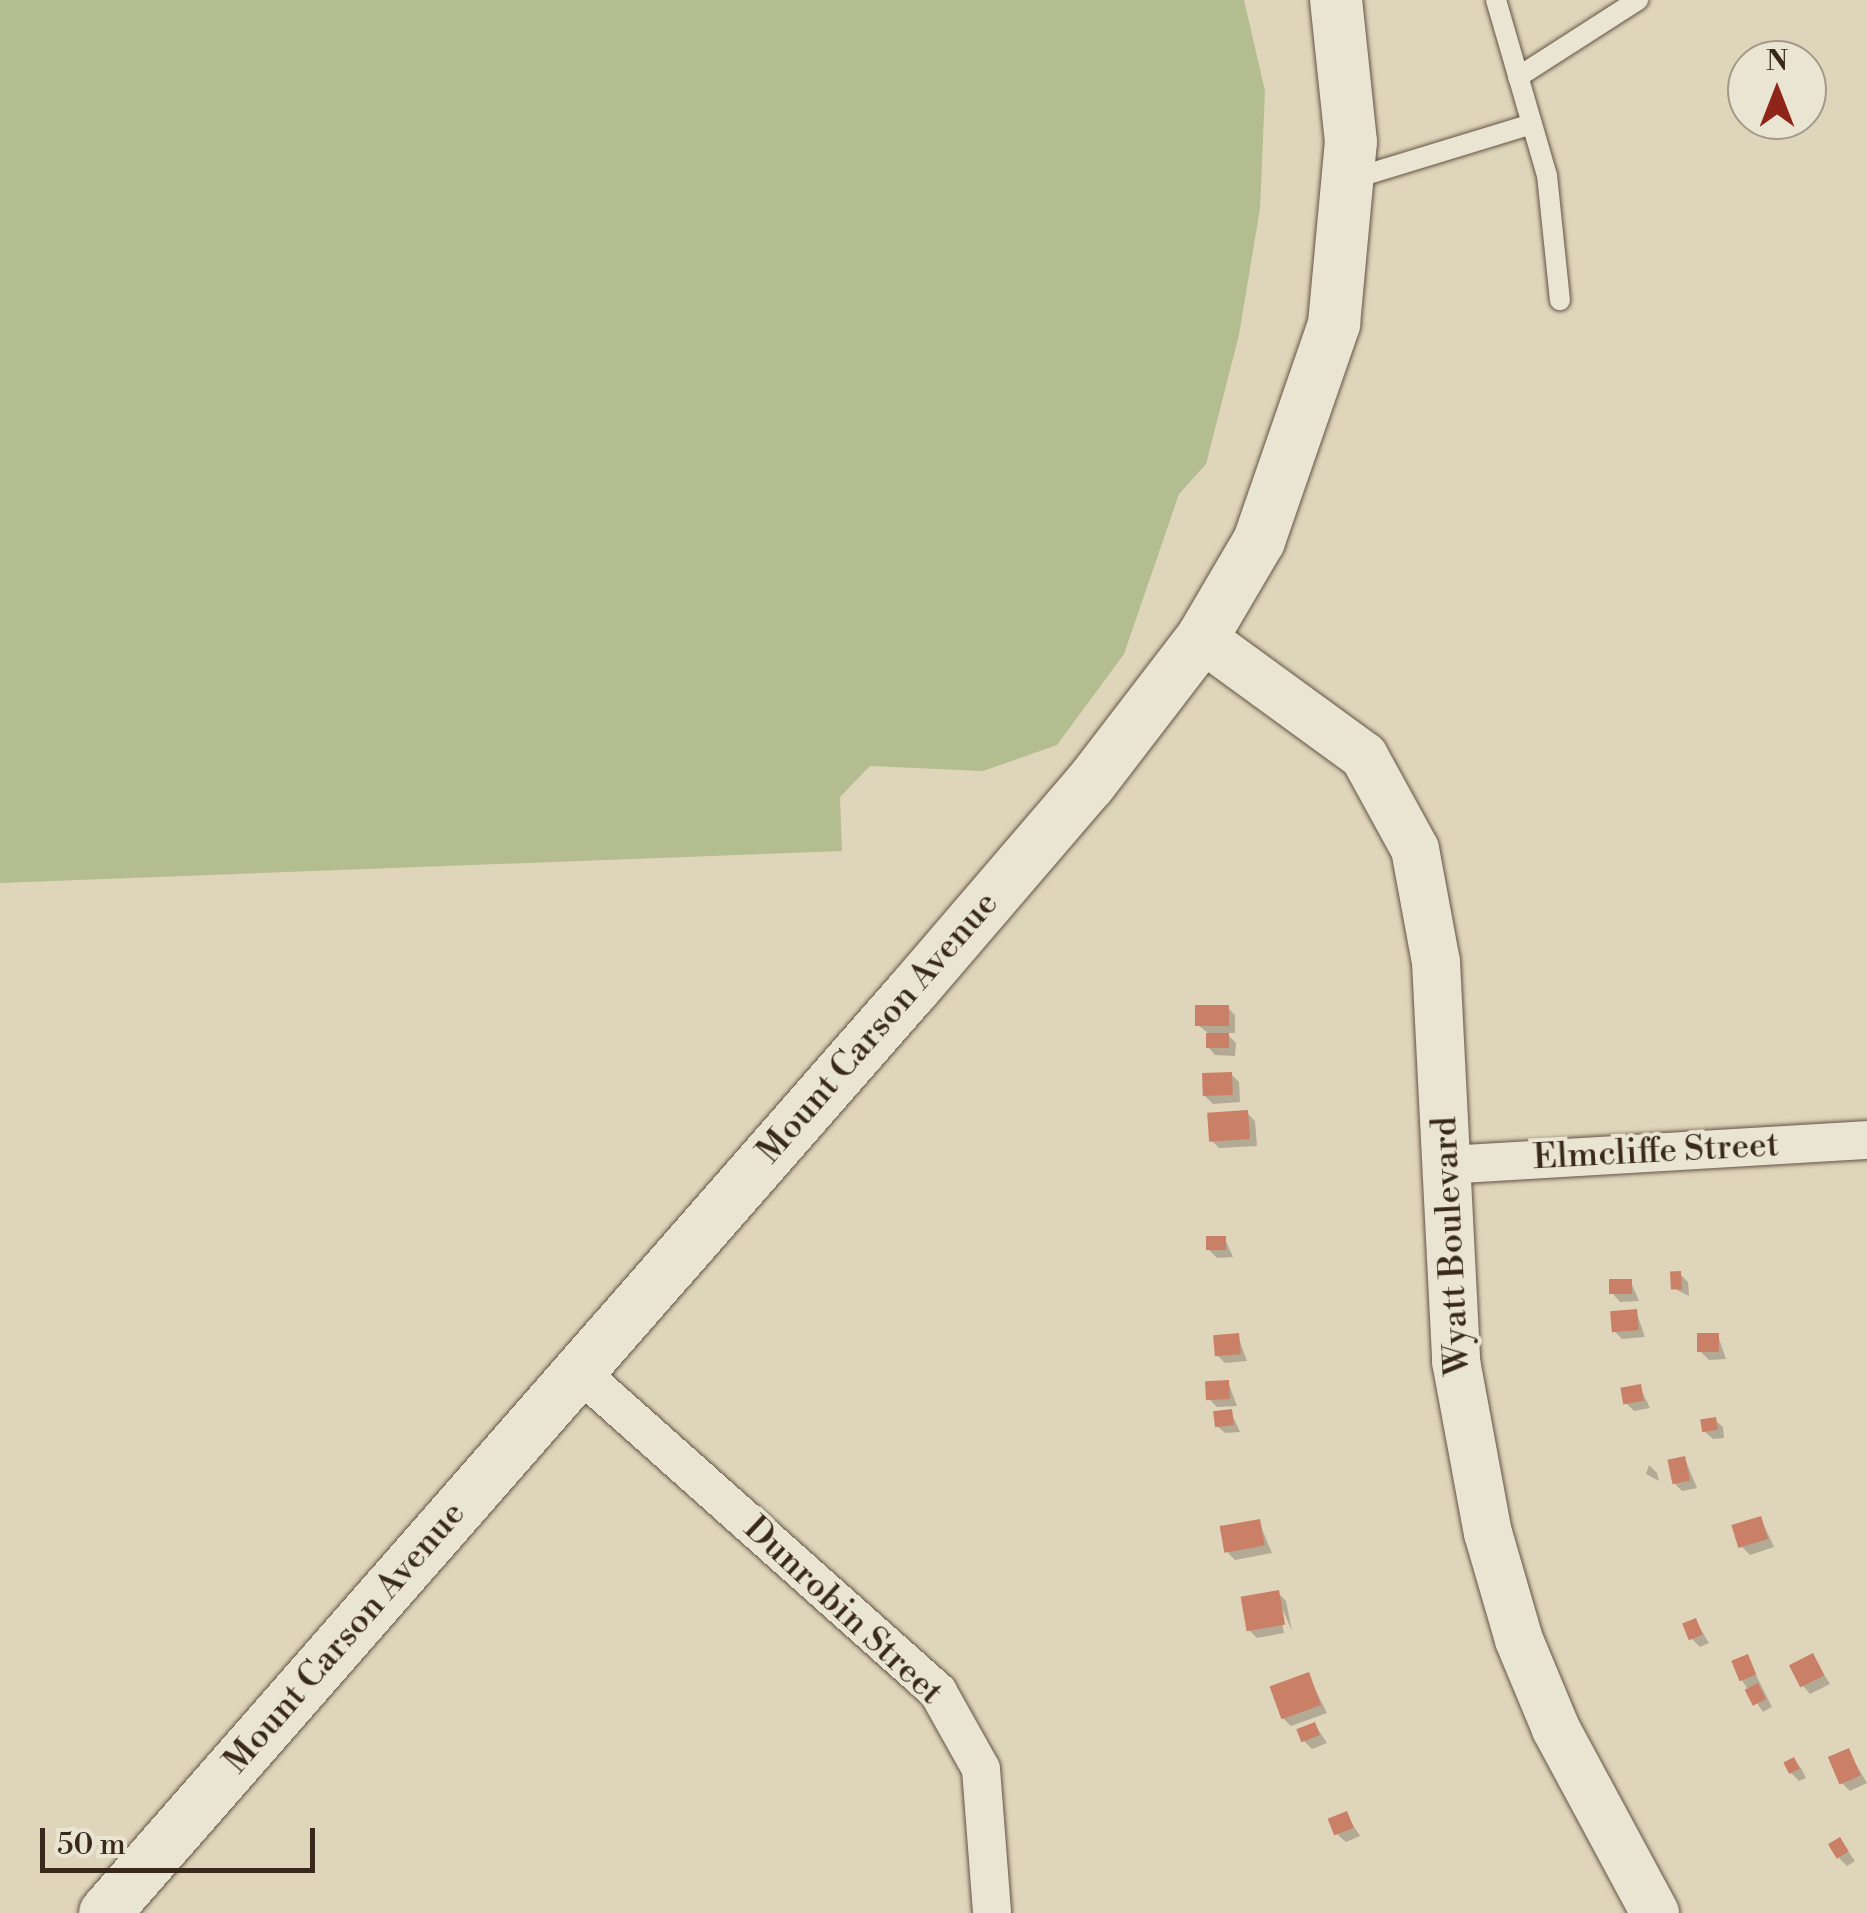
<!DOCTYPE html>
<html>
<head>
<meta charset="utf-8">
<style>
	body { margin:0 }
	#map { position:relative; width:1867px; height:1913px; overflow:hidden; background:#dfd5ba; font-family:"Libre Bodoni",serif }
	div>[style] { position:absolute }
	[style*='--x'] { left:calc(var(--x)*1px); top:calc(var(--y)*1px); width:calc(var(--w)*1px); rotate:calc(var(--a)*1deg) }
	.green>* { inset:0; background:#b4bd8f }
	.shadow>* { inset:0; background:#0003 }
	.building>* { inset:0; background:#ca8067; transform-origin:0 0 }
	.roads { filter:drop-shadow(0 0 2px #625444) drop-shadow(0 0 2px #625444) }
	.service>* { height:20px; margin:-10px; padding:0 10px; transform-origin:10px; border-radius:10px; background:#eae4d2 }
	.minor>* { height:38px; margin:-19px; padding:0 19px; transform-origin:19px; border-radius:19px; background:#eae4d2 }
	.tertiary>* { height:48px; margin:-24px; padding:0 24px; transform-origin:24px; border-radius:24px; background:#eae4d2 }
	.secondary>* { height:52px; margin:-26px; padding:0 26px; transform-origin:26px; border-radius:26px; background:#eae4d2 }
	span { translate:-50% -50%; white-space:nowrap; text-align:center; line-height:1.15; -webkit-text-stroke:8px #eae4d2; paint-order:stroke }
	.street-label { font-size:35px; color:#39291c }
	.north { position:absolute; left:1727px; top:40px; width:100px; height:100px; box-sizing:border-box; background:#eae4d2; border:2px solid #a39989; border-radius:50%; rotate:0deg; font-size:28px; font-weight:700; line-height:40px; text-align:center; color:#39291c }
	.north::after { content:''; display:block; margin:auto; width:35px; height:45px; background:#8f2418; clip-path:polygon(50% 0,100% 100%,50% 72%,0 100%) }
	.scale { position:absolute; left:40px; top:1828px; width:275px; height:45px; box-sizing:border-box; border:5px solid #39291c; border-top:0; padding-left:12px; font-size:30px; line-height:35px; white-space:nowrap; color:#39291c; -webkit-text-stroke:8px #eae4d2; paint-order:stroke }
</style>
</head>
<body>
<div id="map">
	<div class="green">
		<div style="clip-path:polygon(0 0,1244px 0,1265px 91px,1260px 209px,1239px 335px,1206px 464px,1179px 494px,1124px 654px,1057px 745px,983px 771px,870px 766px,840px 797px,842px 851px,0 883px)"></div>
	</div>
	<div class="shadow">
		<div style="clip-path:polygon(1228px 1008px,1235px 1015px,1235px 1033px,1226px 1033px,1236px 1043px,1235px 1056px,1215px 1055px,1208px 1047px,1208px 1033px,1198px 1025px)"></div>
		<div style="clip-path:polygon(1231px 1074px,1239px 1082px,1240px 1102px,1213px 1104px,1205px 1096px)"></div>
		<div style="clip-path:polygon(1247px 1113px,1255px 1121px,1257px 1146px,1219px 1148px,1211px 1140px)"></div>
		<div style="clip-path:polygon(1225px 1239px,1233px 1257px,1217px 1258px,1209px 1250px)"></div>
		<div style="clip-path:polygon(1680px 1274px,1688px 1282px,1689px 1296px,1673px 1288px)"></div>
		<div style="clip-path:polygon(1631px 1282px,1639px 1301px,1620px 1302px,1613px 1294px)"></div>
		<div style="clip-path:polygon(1636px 1311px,1645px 1337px,1622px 1339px,1614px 1331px)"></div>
		<div style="clip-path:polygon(1238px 1336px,1247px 1361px,1225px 1363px,1217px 1355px)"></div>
		<div style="clip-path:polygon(1718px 1336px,1726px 1359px,1709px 1360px,1701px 1352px)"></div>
		<div style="clip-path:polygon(1228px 1382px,1237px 1406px,1217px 1407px,1209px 1399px)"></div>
		<div style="clip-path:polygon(1640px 1387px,1650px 1408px,1634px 1411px,1626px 1403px)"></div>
		<div style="clip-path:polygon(1231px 1412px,1240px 1432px,1225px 1433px,1217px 1426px)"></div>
		<div style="clip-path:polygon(1715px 1420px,1723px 1427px,1724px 1438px,1713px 1439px,1705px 1432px)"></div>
		<div style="clip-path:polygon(1685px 1459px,1697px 1488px,1682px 1491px,1674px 1483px)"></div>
		<div style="clip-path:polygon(1649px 1465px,1657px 1473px,1659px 1481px,1646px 1474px)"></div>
		<div style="clip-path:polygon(1761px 1519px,1774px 1547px,1750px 1555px,1742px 1547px)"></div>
		<div style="clip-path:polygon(1259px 1522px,1272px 1553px,1235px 1560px,1228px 1553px)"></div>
		<div style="clip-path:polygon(1278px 1593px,1286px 1601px,1292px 1631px,1278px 1599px,1284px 1633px,1257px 1638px,1249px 1630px)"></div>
		<div style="clip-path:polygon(1696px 1621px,1709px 1643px,1700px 1647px,1692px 1639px)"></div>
		<div style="clip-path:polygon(1812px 1656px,1830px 1684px,1810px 1694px,1803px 1686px)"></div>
		<div style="clip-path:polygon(1747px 1657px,1772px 1707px,1763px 1712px,1741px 1679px)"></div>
		<div style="clip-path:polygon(1308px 1675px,1327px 1713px,1291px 1726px,1283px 1718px)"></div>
		<div style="clip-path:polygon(1315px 1725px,1327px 1743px,1312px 1749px,1304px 1741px)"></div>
		<div style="clip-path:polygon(1848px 1751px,1867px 1783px,1850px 1791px,1842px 1783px)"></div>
		<div style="clip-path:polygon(1793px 1760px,1801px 1768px,1806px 1778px,1799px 1781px,1791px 1773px)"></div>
		<div style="clip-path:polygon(1346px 1814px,1360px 1836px,1346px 1842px,1338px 1835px)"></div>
		<div style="clip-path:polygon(1840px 1840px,1855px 1861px,1847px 1866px,1839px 1858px)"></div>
	</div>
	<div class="building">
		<div style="left:1195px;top:1005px;width:34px;height:21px"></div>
		<div style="left:1206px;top:1033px;width:23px;height:15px"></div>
		<div style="left:1232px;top:1072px;width:23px;height:30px;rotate:88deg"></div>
		<div style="left:1248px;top:1110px;width:29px;height:41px;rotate:86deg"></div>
		<div style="left:1226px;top:1236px;width:14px;height:20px;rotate:90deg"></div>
		<div style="left:1681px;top:1271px;width:18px;height:11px;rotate:87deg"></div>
		<div style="left:1632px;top:1279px;width:15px;height:23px;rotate:90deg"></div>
		<div style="left:1637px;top:1309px;width:21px;height:27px;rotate:85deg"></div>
		<div style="left:1239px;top:1333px;width:21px;height:26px;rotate:85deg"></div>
		<div style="left:1719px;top:1333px;width:19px;height:22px;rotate:90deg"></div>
		<div style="left:1229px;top:1380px;width:19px;height:24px;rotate:87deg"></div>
		<div style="left:1641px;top:1384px;width:17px;height:21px;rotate:80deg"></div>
		<div style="left:1232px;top:1409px;width:16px;height:19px;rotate:83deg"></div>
		<div style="left:1716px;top:1417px;width:13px;height:16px;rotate:81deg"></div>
		<div style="left:1685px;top:1456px;width:25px;height:18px;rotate:78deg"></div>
		<div style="left:1761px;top:1516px;width:24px;height:31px;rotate:73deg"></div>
		<div style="left:1260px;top:1519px;width:27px;height:41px;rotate:80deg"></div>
		<div style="left:1279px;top:1590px;width:35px;height:39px;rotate:80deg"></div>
		<div style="left:1696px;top:1618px;width:18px;height:15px;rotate:68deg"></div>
		<div style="left:1813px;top:1653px;width:25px;height:27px;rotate:63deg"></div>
		<div style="left:1748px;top:1654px;width:22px;height:18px;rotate:68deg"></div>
		<div style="left:1309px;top:1672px;width:35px;height:42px;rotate:70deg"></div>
		<div style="left:1758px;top:1683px;width:18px;height:15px;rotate:63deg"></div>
		<div style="left:1315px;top:1722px;width:14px;height:20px;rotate:69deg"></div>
		<div style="left:1849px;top:1748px;width:30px;height:23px;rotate:67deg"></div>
		<div style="left:1794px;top:1757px;width:13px;height:12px;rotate:63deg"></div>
		<div style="left:1347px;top:1811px;width:18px;height:21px;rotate:68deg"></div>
		<div style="left:1840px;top:1837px;width:17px;height:14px;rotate:59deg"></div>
	</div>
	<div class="roads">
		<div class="service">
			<div style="--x:1496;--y:0;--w:182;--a:73.8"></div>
			<div style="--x:1547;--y:175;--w:126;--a:84.1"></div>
			<div style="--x:1518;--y:77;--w:143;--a:-32.7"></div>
			<div style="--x:1352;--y:179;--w:188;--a:-17"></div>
		</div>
		<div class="minor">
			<div style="--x:1446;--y:1165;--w:422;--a:-3.4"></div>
			<div style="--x:578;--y:1371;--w:482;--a:41.7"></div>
			<div style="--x:938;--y:1692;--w:88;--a:60.8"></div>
			<div style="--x:981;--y:1769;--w:144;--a:85.6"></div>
		</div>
		<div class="tertiary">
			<div style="--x:1202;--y:638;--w:200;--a:36.1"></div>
			<div style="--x:1364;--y:756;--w:106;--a:61.3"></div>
			<div style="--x:1415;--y:849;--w:115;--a:79.5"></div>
			<div style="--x:1436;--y:962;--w:400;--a:87.1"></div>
			<div style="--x:1456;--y:1361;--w:175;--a:79.5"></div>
			<div style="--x:1488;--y:1533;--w:111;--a:73.8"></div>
			<div style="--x:1519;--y:1640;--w:96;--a:67.4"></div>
			<div style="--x:1556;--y:1729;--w:209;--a:61.7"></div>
		</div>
		<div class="secondary">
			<div style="--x:105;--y:1913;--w:1228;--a:-48.8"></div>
			<div style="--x:914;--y:989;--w:270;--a:-49.4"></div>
			<div style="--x:1090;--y:784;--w:184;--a:-52.5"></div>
			<div style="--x:1202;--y:638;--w:113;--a:-59.6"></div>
			<div style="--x:1259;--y:541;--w:230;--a:-70.9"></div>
			<div style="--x:1334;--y:324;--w:183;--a:-84.7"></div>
			<div style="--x:1351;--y:142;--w:143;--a:-96"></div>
		</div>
	</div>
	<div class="street-label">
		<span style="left:878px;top:1028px;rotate:-49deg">Mount Carson Avenue</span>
		<span style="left:1656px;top:1152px;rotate:-3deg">Elmcliffe Street</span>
		<span style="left:1452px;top:1246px;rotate:-93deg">Wyatt Boulevard</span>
		<span style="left:843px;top:1611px;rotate:43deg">Dunrobin Street</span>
		<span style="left:345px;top:1638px;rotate:-49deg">Mount Carson Avenue</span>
	</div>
	<div class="north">N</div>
	<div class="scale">50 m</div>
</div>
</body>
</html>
